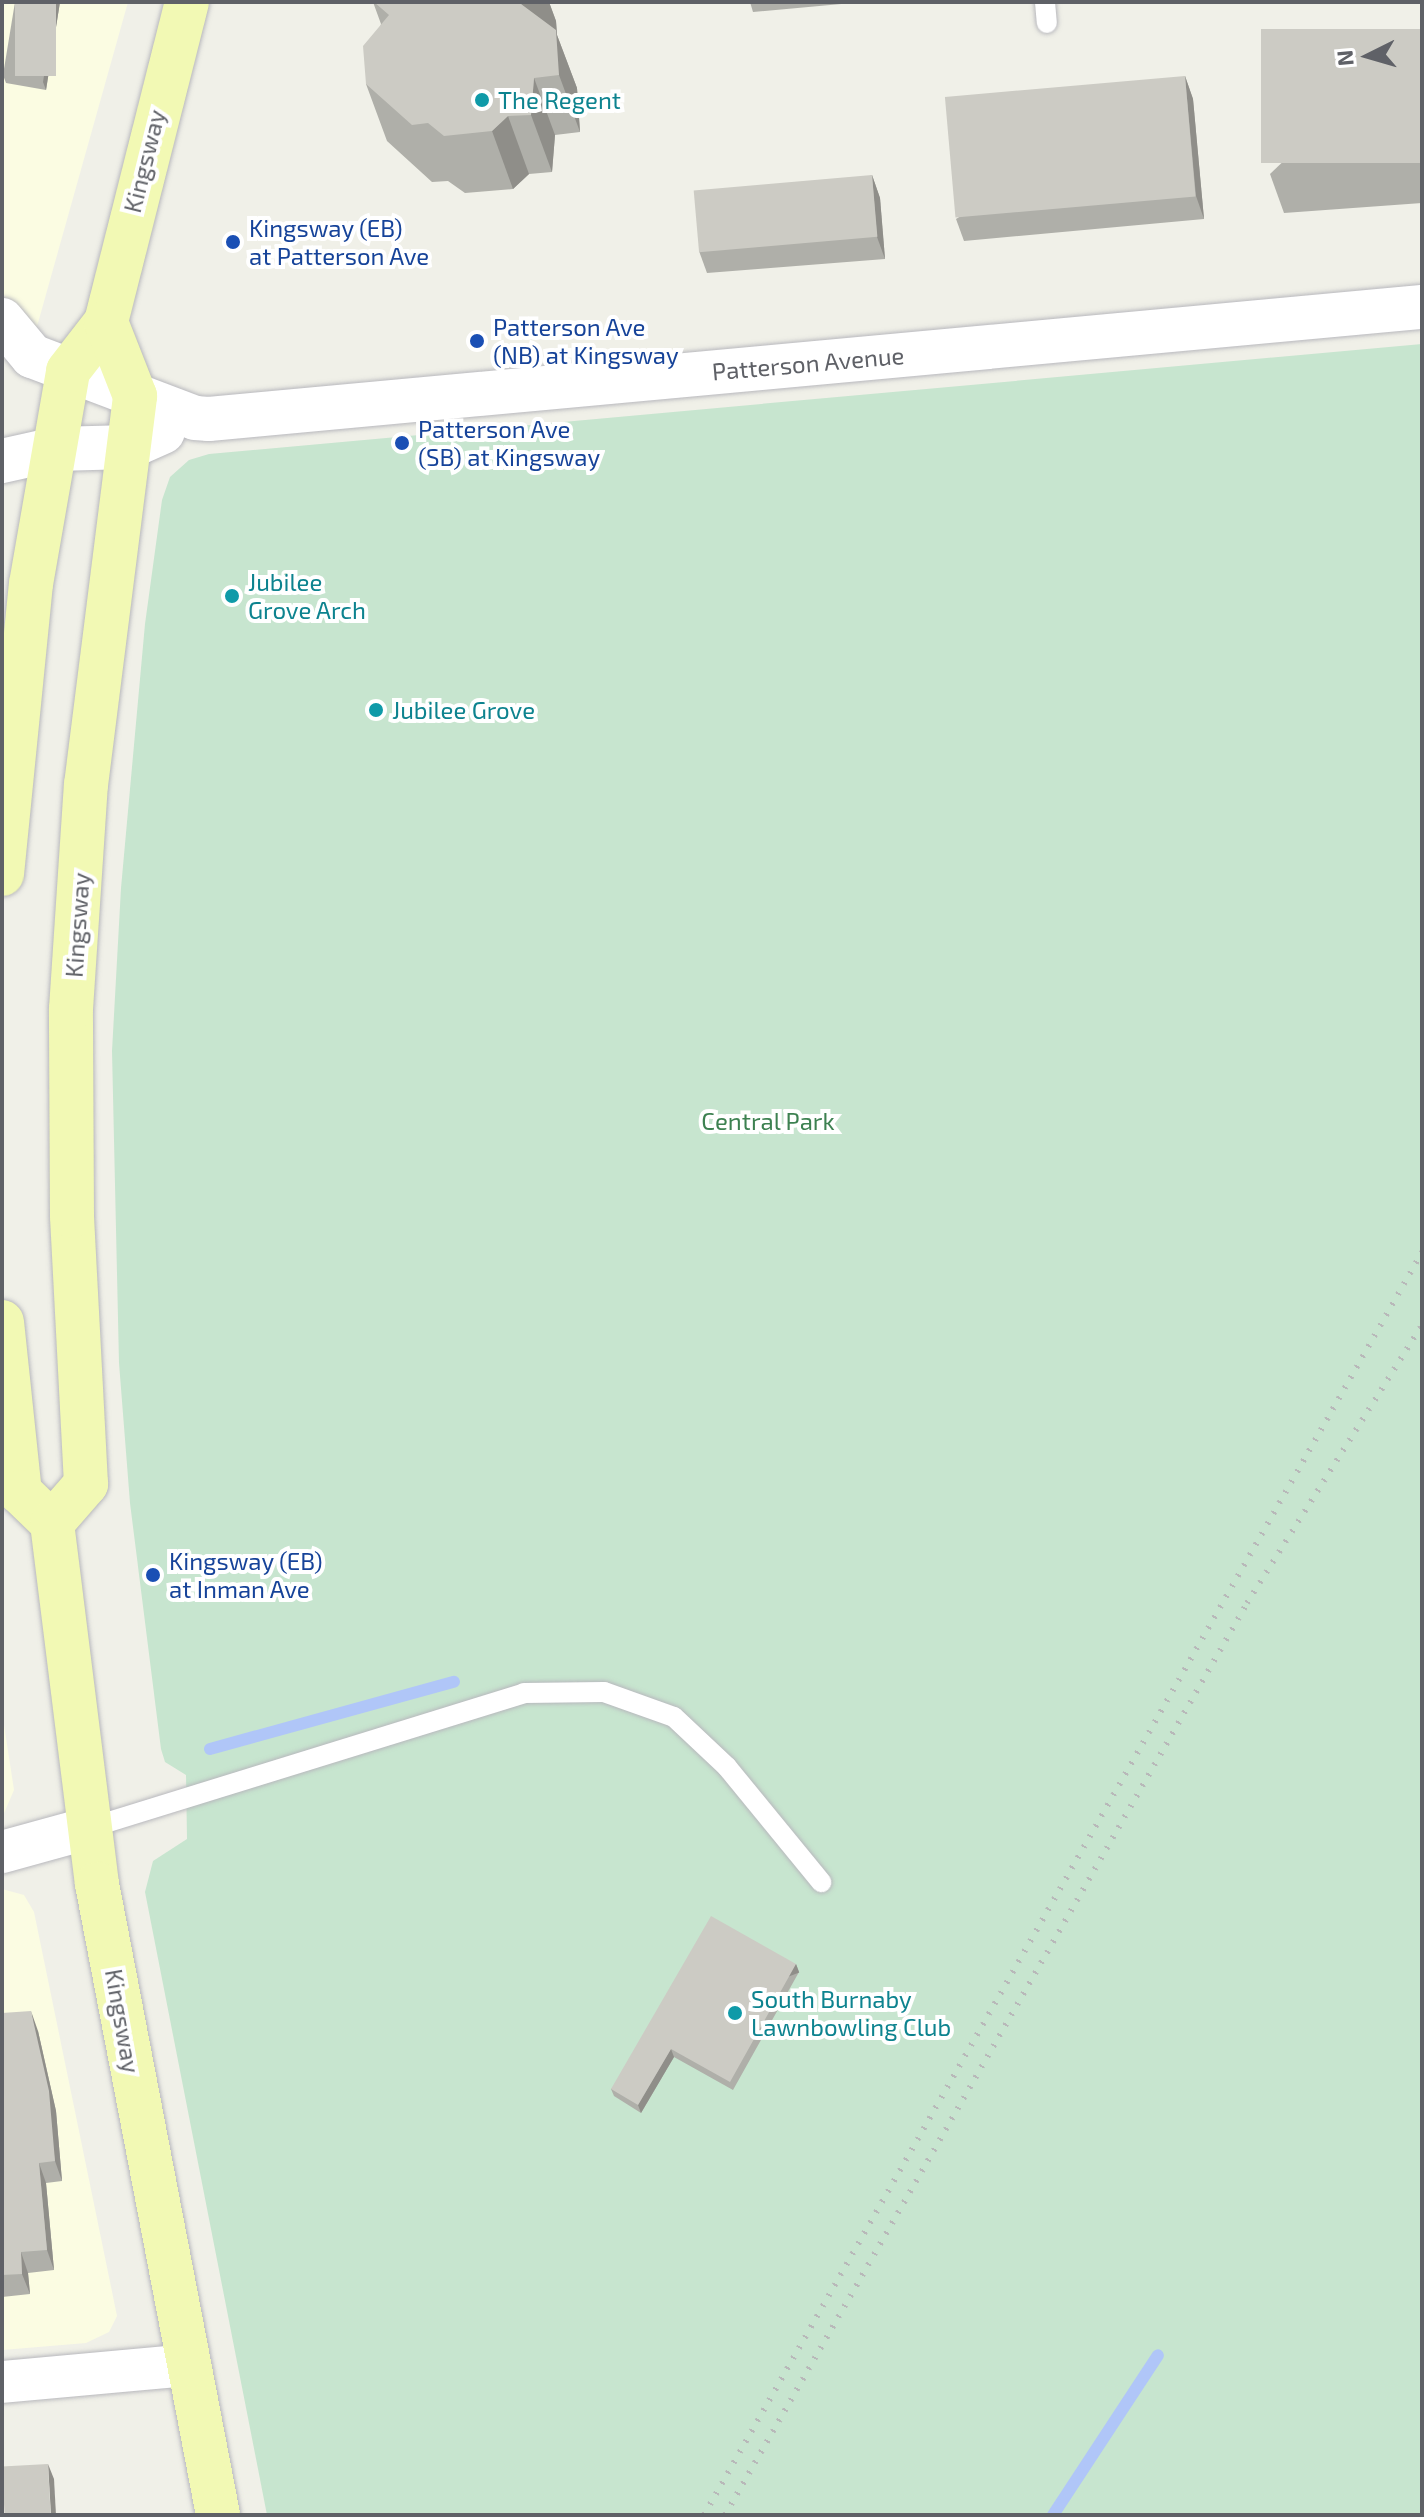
<!DOCTYPE html>
<html>
<head>
<meta charset="utf-8">
<style>
	body { margin:0 }
	#map { position:relative; width:1424px; height:2517px; overflow:hidden; background:#f0f0e8; font-family:"Exo 2",sans-serif }
	div>[style] { position:absolute }
	[style*='--x'] { left:calc(var(--x)*1px); top:calc(var(--y)*1px); width:calc(var(--w)*1px); rotate:calc(var(--a)*1deg) }
	.commercial>* { inset:0; background:#fbfce2 }
	.green>* { inset:0; background:#c7e5cf }
	.stream>* { height:12px; margin:-6px; padding:0 6px; transform-origin:6px; border-radius:6px; background:#b0c6f8 }
	.roads { filter:drop-shadow(0 0 2px #b8b8bd) drop-shadow(0 0 2px #b8b8bd) }
	.lane>* { height:20px; margin:-10px; padding:0 10px; transform-origin:10px; border-radius:10px; background:#fff }
	.street>* { height:42px; margin:-21px; padding:0 21px; transform-origin:21px; border-radius:21px; background:#fff }
	.secondary>* { height:44px; margin:-22px; padding:0 22px; transform-origin:22px; border-radius:22px; background:#fff }
	.primary>* { height:44px; margin:-22px; padding:0 22px; transform-origin:22px; border-radius:22px; background:#f2f9b4 }
	.rail>* { height:6px; margin-top:-3px; transform-origin:0; background:repeating-linear-gradient(90deg,#b8b8b9 0 2px,transparent 0 12px) }
	.wall>* { inset:0; background:#afafa9 }
	.shaded-wall>* { inset:0; background:#8f8e89; transform-origin:0 0 }
	.building>* { inset:0; background:#cccbc4; transform-origin:0 0 }
	.dots>* { width:22px; height:22px; translate:-50% -50%; box-sizing:border-box; border:4px solid #fff; border-radius:50% }
	span { translate:-50% -50%; white-space:nowrap; text-align:center; line-height:1.15; -webkit-text-stroke:8px #fff; paint-order:stroke }
	.culture-label { font-size:24px; color:#0d838f }
	.left { translate:0 -50%; text-align:left }
	.street-label { font-size:24px; color:#5f6167 }
	.transit-label { font-size:24px; color:#164399 }
	.park-label { font-size:24px; color:#3d8151 }
	.frame { position:absolute; inset:0; border:4px solid #5f6167; pointer-events:none }
	.north { position:absolute; left:1328px; top:16px; width:80px; height:80px; -webkit-text-stroke:6px #fff; paint-order:stroke; rotate:265deg; font-size:22px; font-weight:700; line-height:32px; text-align:center; color:#5f6167 }
	.north::after { content:''; display:block; margin:auto; width:28px; height:36px; background:#5f6167; clip-path:polygon(50% 0,100% 100%,50% 72%,0 100%) }
</style>
</head>
<body>
<div id="map">
	<div class="commercial">
		<div style="clip-path:polygon(2px 2px,128px 2px,36px 330px,2px 294px)"></div>
		<div style="clip-path:polygon(2px 1712px,14px 1790px,2px 1818px)"></div>
		<div style="clip-path:polygon(2px 1889px,24px 1895px,34px 1912px,117px 2316px,109px 2332px,86px 2343px,2px 2350px)"></div>
	</div>
	<div class="green">
		<div style="clip-path:polygon(1422px 344px,1422px 2515px,267px 2515px,145px 1892px,153px 1861px,187px 1839px,186px 1775px,165px 1762px,161px 1749px,130px 1503px,119px 1363px,112px 1051px,121px 888px,145px 624px,162px 500px,170px 477px,189px 460px,209px 454px)"></div>
	</div>
	<div class="stream">
		<div style="--x:210;--y:1749;--w:253;--a:-15.4"></div>
		<div style="--x:1053;--y:2515;--w:191;--a:-56.7"></div>
	</div>
	<div class="roads">
		<div class="lane">
			<div style="--x:1045;--y:2;--w:21;--a:85"></div>
			<div style="--x:89;--y:1828;--w:455;--a:-17.2"></div>
			<div style="--x:524;--y:1693;--w:80;--a:-0.7"></div>
			<div style="--x:604;--y:1692;--w:74;--a:19.7"></div>
			<div style="--x:674;--y:1717;--w:73;--a:43.3"></div>
			<div style="--x:727;--y:1767;--w:149;--a:50.7"></div>
		</div>
		<div class="street">
			<div style="--x:2;--y:1852;--w:90;--a:-15.4"></div>
			<div style="--x:2;--y:2382;--w:187;--a:-5.2"></div>
		</div>
		<div class="secondary">
			<div style="--x:2;--y:320;--w:47;--a:50.2"></div>
			<div style="--x:32;--y:356;--w:174;--a:20.8"></div>
			<div style="--x:195;--y:418;--w:14;--a:4"></div>
			<div style="--x:209;--y:419;--w:1218;--a:-5.28"></div>
			<div style="--x:2;--y:461;--w:55;--a:-12.5"></div>
			<div style="--x:56;--y:449;--w:73;--a:-1.6"></div>
			<div style="--x:129;--y:447;--w:37;--a:-24"></div>
		</div>
		<div class="primary">
			<div style="--x:2;--y:874;--w:291;--a:-84.3"></div>
			<div style="--x:31;--y:584;--w:216;--a:-80.1"></div>
			<div style="--x:68;--y:371;--w:62;--a:-52.2"></div>
			<div style="--x:106;--y:322;--w:330;--a:-75.8"></div>
			<div style="--x:2;--y:1322;--w:171;--a:84"></div>
			<div style="--x:20;--y:1492;--w:45;--a:44.1"></div>
			<div style="--x:52;--y:1523;--w:364;--a:82.9"></div>
			<div style="--x:97;--y:1884;--w:642;--a:79.14"></div>
			<div style="--x:52;--y:1523;--w:52;--a:-48.9"></div>
			<div style="--x:86;--y:1484;--w:268;--a:-93"></div>
			<div style="--x:72;--y:1216;--w:207;--a:-90.3"></div>
			<div style="--x:71;--y:1009;--w:225;--a:-86.2"></div>
			<div style="--x:86;--y:785;--w:392;--a:-82.8"></div>
			<div style="--x:135;--y:396;--w:79;--a:-111.4"></div>
		</div>
	</div>
	<div class="rail">
		<div style="--x:704;--y:2515;--w:1453;--a:-60.38"></div>
		<div style="--x:725;--y:2515;--w:1051;--a:-60.21"></div>
		<div style="--x:1247;--y:1603;--w:328;--a:-57.8"></div>
	</div>
	<div class="wall">
		<div style="clip-path:polygon(15px 2px,60px 2px,46px 90px,6px 83px,3px 75px)"></div>
		<div style="clip-path:polygon(373px 2px,549px 2px,556px 21px,557px 35px,577px 88px,580px 132px,555px 135px,552px 172px,529px 174px,513px 189px,465px 193px,448px 181px,432px 182px,387px 141px,366px 84px,381px 24px)"></div>
		<div style="clip-path:polygon(750px 2px,863px 2px,753px 12px)"></div>
		<div style="clip-path:polygon(1422px 29px,1422px 203px,1284px 213px,1270px 174px)"></div>
		<div style="clip-path:polygon(1185px 76px,1193px 99px,1204px 219px,964px 241px,956px 219px)"></div>
		<div style="clip-path:polygon(872px 175px,880px 198px,885px 259px,707px 273px,699px 251px)"></div>
		<div style="clip-path:polygon(796px 1964px,799px 1972px,733px 2090px,674px 2057px,641px 2113px,614px 2096px,611px 2089px)"></div>
		<div style="clip-path:polygon(2px 2013px,38px 2031px,56px 2111px,62px 2181px,46px 2183px,54px 2270px,28px 2273px,30px 2294px,2px 2297px)"></div>
	</div>
	<div class="shaded-wall">
		<div style="clip-path:polygon(56px 2px,60px 2px,46px 90px,43px 82px)"></div>
		<div style="clip-path:polygon(523px 2px,549px 2px,556px 21px,557px 35px,577px 88px,580px 132px,559px 75px,521px 4px)"></div>
		<div style="clip-path:polygon(1185px 76px,1193px 99px,1204px 219px,1196px 196px)"></div>
		<div style="clip-path:polygon(534px 78px,555px 135px,552px 172px,531px 115px)"></div>
		<div style="clip-path:polygon(508px 116px,529px 174px,513px 189px,492px 131px)"></div>
		<div style="clip-path:polygon(872px 175px,880px 198px,885px 259px,877px 237px)"></div>
		<div style="left:796px;top:1964px;width:9px;height:135px;rotate:69deg"></div>
		<div style="clip-path:polygon(31px 2011px,38px 2031px,56px 2111px,62px 2181px,55px 2161px)"></div>
		<div style="clip-path:polygon(671px 2049px,674px 2057px,641px 2113px,638px 2105px)"></div>
		<div style="clip-path:polygon(39px 2163px,46px 2183px,54px 2270px,47px 2250px)"></div>
		<div style="clip-path:polygon(21px 2252px,28px 2273px,30px 2294px,22px 2274px)"></div>
		<div style="clip-path:polygon(48px 2464px,54px 2479px,56px 2515px,51px 2515px)"></div>
	</div>
	<div class="building">
		<div style="left:15px;top:2px;width:41px;height:74px"></div>
		<div style="clip-path:polygon(374px 2px,523px 2px,521px 4px,556px 30px,559px 75px,534px 78px,531px 115px,508px 116px,492px 131px,444px 136px,428px 123px,412px 125px,366px 84px,363px 46px,389px 15px)"></div>
		<div style="left:1422px;top:29px;width:134px;height:161px;rotate:90deg"></div>
		<div style="left:1185px;top:76px;width:121px;height:241px;rotate:85deg"></div>
		<div style="left:872px;top:175px;width:62px;height:179px;rotate:85deg"></div>
		<div style="clip-path:polygon(711px 1916px,796px 1964px,730px 2082px,671px 2049px,638px 2105px,611px 2089px)"></div>
		<div style="clip-path:polygon(31px 2011px,49px 2091px,55px 2161px,39px 2163px,47px 2250px,21px 2252px,22px 2274px,2px 2275px,2px 2013px)"></div>
		<div style="left:48px;top:2464px;width:51px;height:46px;rotate:87deg"></div>
	</div>
	<div class="dots">
		<div style="left:482px;top:100px;background:#0f9aa8"></div>
		<div style="left:233px;top:242px;background:#1a4fb4"></div>
		<div style="left:477px;top:341px;background:#1a4fb4"></div>
		<div style="left:402px;top:443px;background:#1a4fb4"></div>
		<div style="left:232px;top:596px;background:#0f9aa8"></div>
		<div style="left:376px;top:710px;background:#0f9aa8"></div>
		<div style="left:153px;top:1575px;background:#1a4fb4"></div>
		<div style="left:735px;top:2013px;background:#0f9aa8"></div>
	</div>
	<div class="culture-label">
		<span class="left" style="left:498px;top:100px">The Regent</span>
		<span class="left" style="left:248px;top:596px">Jubilee<br>Grove Arch</span>
		<span class="left" style="left:392px;top:710px">Jubilee Grove</span>
		<span class="left" style="left:751px;top:2013px">South Burnaby<br>Lawnbowling Club</span>
	</div>
	<div class="street-label">
		<span style="left:144px;top:161px;rotate:-76deg">Kingsway</span>
		<span style="left:808px;top:363px;rotate:-5deg">Patterson Avenue</span>
		<span style="left:77px;top:925px;rotate:-86deg">Kingsway</span>
		<span style="left:123px;top:2021px;rotate:80deg">Kingsway</span>
	</div>
	<div class="transit-label">
		<span class="left" style="left:249px;top:242px">Kingsway (EB)<br>at Patterson Ave</span>
		<span class="left" style="left:493px;top:341px">Patterson Ave<br>(NB) at Kingsway</span>
		<span class="left" style="left:418px;top:443px">Patterson Ave<br>(SB) at Kingsway</span>
		<span class="left" style="left:169px;top:1575px">Kingsway (EB)<br>at Inman Ave</span>
	</div>
	<div class="park-label">
		<span style="left:768px;top:1121px">Central Park</span>
	</div>
	<div class="frame"></div>
	<div class="north">N</div>
</div>
</body>
</html>
